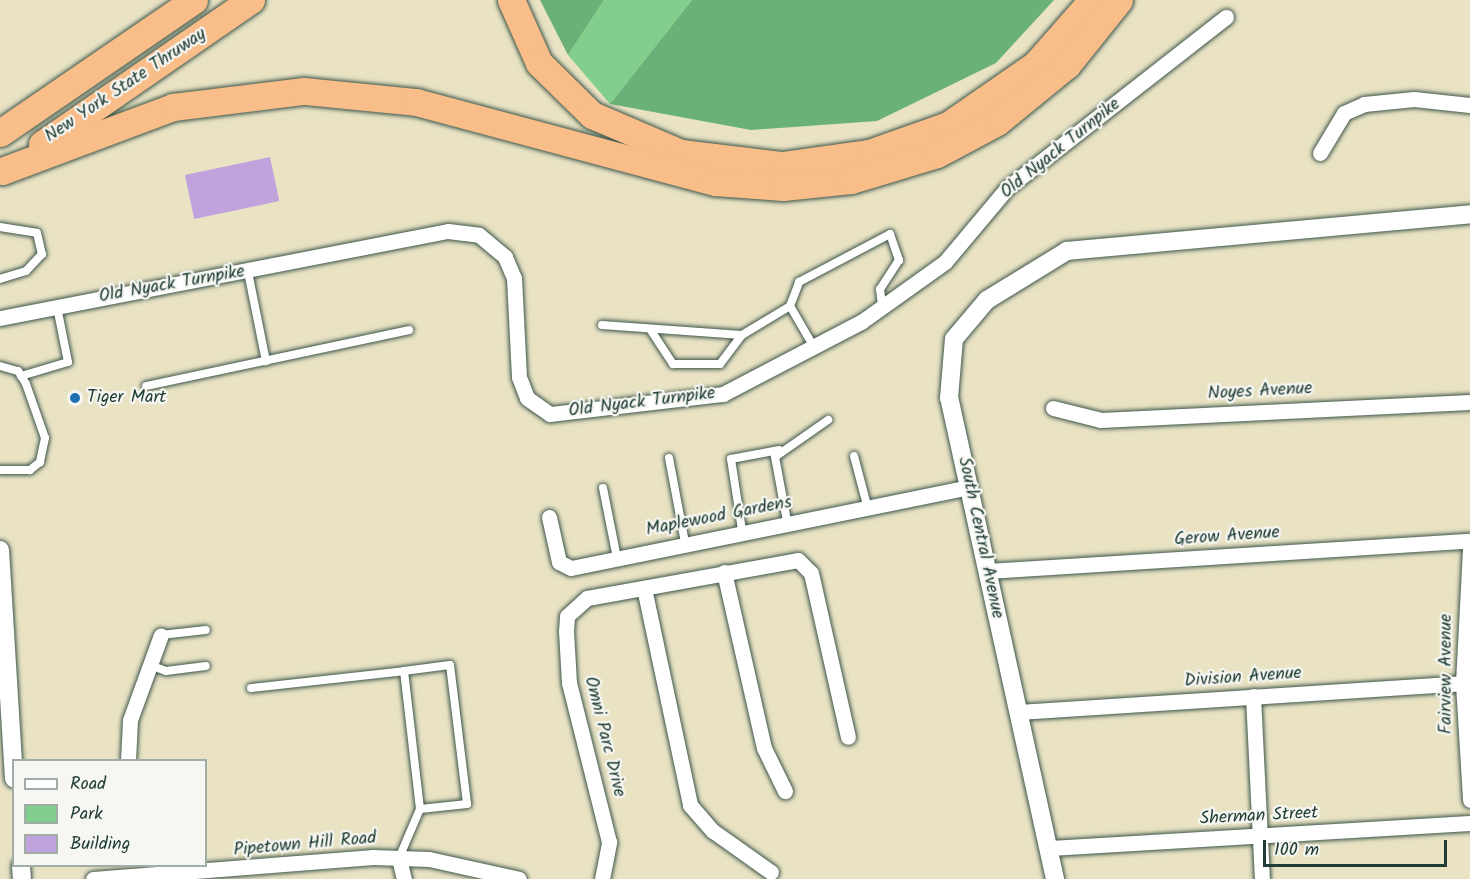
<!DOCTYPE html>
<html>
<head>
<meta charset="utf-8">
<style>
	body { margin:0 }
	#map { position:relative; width:1470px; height:879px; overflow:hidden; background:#e9e3c4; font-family:Kalam,sans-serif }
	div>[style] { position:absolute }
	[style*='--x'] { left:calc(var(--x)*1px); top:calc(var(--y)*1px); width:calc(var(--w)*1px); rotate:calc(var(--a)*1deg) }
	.green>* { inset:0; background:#82ce8c }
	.forest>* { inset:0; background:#69b178 }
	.building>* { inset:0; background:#c0a2dd; transform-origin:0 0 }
	.roads { filter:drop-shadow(0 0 2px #3d564a) drop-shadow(0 0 2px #3d564a) }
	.service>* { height:8px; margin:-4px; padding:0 4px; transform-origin:4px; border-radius:4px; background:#fff }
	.minor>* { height:15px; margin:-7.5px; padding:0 7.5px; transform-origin:7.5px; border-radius:7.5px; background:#fff }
	.tertiary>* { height:18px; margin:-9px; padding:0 9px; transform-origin:9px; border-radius:9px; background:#fff }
	.motorway>* { height:27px; margin:-13.5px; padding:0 13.5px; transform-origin:13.5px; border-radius:13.5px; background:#f8bd88 }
	.dots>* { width:16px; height:16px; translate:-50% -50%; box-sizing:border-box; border:3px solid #f6f6f2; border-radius:50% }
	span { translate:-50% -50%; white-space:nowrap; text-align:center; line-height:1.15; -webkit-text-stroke:4.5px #f6f6f2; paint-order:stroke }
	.street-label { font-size:18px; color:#1f3d34 }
	.poi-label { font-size:18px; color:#1f3d34 }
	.left { translate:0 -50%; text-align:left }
	.legend { position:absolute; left:12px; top:759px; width:195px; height:108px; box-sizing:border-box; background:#f6f6f2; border:2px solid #a0aca6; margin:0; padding:8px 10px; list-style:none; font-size:18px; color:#1f3d34 }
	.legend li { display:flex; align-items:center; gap:12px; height:30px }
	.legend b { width:30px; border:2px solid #a0aca6 }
	.scale { position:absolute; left:1263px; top:840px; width:184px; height:27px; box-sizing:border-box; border:3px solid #1f3d34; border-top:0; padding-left:8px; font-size:18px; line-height:21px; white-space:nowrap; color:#1f3d34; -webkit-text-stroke:4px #f6f6f2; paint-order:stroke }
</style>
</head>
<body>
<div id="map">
	<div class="green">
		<div style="clip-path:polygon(604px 0,692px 0,610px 104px,568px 55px)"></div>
	</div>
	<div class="forest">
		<div style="clip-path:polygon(540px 0,604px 0,568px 55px)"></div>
		<div style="clip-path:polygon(692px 0,1054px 0,996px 63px,877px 121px,751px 130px,610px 104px)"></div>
	</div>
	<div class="building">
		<div style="left:270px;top:157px;width:45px;height:87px;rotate:78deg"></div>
	</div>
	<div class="roads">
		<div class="service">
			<div style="--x:0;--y:227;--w:37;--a:9"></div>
			<div style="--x:37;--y:233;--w:22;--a:77"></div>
			<div style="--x:42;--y:254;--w:23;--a:133"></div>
			<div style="--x:26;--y:271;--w:27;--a:163"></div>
			<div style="--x:248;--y:272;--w:91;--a:78.6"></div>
			<div style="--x:790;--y:306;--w:26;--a:-69"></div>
			<div style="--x:799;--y:282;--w:103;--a:-27.8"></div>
			<div style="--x:890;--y:234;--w:28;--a:71"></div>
			<div style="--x:899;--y:260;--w:35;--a:123"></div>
			<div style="--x:880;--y:289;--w:17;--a:83"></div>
			<div style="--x:602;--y:325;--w:140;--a:4.1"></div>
			<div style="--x:742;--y:335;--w:56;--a:-31.1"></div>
			<div style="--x:790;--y:306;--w:48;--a:59.7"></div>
			<div style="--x:650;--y:329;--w:42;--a:56.7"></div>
			<div style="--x:673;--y:364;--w:47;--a:0"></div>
			<div style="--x:720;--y:364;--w:36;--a:-53"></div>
			<div style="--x:0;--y:366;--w:19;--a:16"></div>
			<div style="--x:18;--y:371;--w:15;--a:58"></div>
			<div style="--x:26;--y:384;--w:57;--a:70.6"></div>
			<div style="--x:45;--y:438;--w:25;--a:102"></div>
			<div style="--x:40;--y:462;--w:13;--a:141"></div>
			<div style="--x:30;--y:470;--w:30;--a:180"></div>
			<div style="--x:21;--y:376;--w:49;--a:-16.6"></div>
			<div style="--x:68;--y:362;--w:56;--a:-101.3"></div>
			<div style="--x:146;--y:386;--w:269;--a:-12"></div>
			<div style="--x:854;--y:456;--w:55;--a:75.2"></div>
			<div style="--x:669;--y:458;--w:86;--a:79.3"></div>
			<div style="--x:603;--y:488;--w:71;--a:78.7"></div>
			<div style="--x:787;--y:521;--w:65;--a:-100.6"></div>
			<div style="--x:775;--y:457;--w:65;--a:-34.9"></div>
			<div style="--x:742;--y:530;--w:72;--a:-98.8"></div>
			<div style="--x:731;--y:459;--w:49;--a:-10.6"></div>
			<div style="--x:161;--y:635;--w:45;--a:-6.3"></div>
			<div style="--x:150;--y:665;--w:17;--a:21"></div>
			<div style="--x:166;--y:671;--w:40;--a:-7.1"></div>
			<div style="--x:251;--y:688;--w:154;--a:-6.3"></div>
			<div style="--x:399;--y:858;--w:53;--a:-66.8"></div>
			<div style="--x:420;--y:809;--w:139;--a:-96.6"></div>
			<div style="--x:404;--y:671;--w:46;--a:-7.4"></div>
			<div style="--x:450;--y:665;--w:140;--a:83"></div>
			<div style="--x:467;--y:804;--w:47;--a:173.9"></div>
		</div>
		<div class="minor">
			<div style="--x:1320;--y:153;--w:47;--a:-59"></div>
			<div style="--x:1344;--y:113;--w:22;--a:-24"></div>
			<div style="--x:1364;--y:104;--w:50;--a:-5.7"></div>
			<div style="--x:1414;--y:99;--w:56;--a:6.1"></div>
			<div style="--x:0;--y:318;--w:456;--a:-11"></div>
			<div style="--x:448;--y:231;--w:31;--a:7"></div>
			<div style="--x:479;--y:235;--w:34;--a:40"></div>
			<div style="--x:505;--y:257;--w:23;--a:67"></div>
			<div style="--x:514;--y:278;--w:99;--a:87.1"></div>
			<div style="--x:519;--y:377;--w:22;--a:69"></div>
			<div style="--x:527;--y:398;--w:28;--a:35"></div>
			<div style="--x:550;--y:414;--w:174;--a:-6.6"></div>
			<div style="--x:723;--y:394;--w:156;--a:-27.6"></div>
			<div style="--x:861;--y:322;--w:103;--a:-35.5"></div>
			<div style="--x:945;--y:262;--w:97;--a:-50"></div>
			<div style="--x:1007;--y:188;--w:278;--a:-38"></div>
			<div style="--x:1053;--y:408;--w:49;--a:14"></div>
			<div style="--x:1101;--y:420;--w:369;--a:-2.8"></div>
			<div style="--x:549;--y:517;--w:46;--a:77.5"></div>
			<div style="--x:559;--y:562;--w:13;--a:27"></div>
			<div style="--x:571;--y:568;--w:406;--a:-11.5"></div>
			<div style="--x:1470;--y:549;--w:135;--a:93"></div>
			<div style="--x:1463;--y:684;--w:116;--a:86.5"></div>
			<div style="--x:987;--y:571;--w:484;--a:-3.6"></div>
			<div style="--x:724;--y:572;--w:180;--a:77.2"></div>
			<div style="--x:764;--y:748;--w:48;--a:64"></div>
			<div style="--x:644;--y:588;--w:222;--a:78"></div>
			<div style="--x:690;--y:805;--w:35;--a:49"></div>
			<div style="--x:713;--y:831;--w:71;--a:35.3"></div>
			<div style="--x:1253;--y:696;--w:183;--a:87.2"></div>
			<div style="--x:1018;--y:712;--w:453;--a:-3.7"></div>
			<div style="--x:128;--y:760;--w:40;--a:-87.1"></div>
			<div style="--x:130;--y:720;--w:90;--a:-70"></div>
			<div style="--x:1049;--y:848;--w:422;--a:-3.4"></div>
			<div style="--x:399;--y:858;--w:22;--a:77"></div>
			<div style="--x:93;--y:879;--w:281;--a:-4.5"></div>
			<div style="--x:373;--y:857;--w:56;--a:2"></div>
			<div style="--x:429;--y:859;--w:92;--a:12.5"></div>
			<div style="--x:602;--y:879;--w:38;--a:-79"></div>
			<div style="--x:609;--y:842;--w:164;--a:-104.1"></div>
			<div style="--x:569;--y:683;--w:52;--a:-93.3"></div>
			<div style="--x:566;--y:631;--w:15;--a:-86"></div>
			<div style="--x:567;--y:616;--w:27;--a:-42"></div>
			<div style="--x:587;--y:598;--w:214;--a:-10.2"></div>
			<div style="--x:798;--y:560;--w:18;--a:45"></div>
			<div style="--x:811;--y:573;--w:168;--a:77.3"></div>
		</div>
		<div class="tertiary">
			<div style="--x:0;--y:550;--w:229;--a:86.5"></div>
			<div style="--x:21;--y:866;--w:13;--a:86"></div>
			<div style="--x:1055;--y:879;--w:493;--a:-102.4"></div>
			<div style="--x:949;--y:398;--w:59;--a:-85.2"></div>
			<div style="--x:954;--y:339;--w:51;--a:-49.8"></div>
			<div style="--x:987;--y:300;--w:94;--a:-31.5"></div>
			<div style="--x:1067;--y:251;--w:405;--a:-5.2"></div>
		</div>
		<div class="motorway">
			<div style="--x:511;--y:0;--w:69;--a:66"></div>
			<div style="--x:539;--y:63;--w:74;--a:44.5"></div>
			<div style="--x:592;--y:115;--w:97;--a:23.1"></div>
			<div style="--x:681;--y:153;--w:102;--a:6.8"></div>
			<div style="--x:782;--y:165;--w:88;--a:-7.9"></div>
			<div style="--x:869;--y:153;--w:84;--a:-19.5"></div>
			<div style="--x:948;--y:125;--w:107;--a:-34.7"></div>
			<div style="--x:1036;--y:64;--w:85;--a:-48.8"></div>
			<div style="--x:0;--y:133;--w:235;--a:-34.4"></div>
			<div style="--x:42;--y:144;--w:254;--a:-34.6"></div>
			<div style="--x:2;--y:171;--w:183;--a:-20.5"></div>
			<div style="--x:173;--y:107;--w:132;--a:-7"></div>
			<div style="--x:304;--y:91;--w:113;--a:5.6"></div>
			<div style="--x:416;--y:102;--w:310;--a:15"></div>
			<div style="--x:715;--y:182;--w:68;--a:4.2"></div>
			<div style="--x:783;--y:187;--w:68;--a:-5.9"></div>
			<div style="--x:851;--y:180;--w:90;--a:-16.8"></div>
			<div style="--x:937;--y:154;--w:68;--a:-28.1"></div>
			<div style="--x:997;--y:122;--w:90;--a:-39.2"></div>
			<div style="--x:1067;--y:65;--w:83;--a:-51.3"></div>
		</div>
	</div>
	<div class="dots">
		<div style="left:75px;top:398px;background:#1f6fb2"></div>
	</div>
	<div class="street-label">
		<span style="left:126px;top:86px;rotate:-34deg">New York State Thruway</span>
		<span style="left:1061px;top:149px;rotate:-39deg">Old Nyack Turnpike</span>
		<span style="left:172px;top:285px;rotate:-10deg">Old Nyack Turnpike</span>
		<span style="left:1260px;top:392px;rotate:-3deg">Noyes Avenue</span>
		<span style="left:642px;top:403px;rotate:-7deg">Old Nyack Turnpike</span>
		<span style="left:719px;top:517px;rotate:-11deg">Maplewood Gardens</span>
		<span style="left:1227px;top:537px;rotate:-4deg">Gerow Avenue</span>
		<span style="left:980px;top:538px;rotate:78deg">South Central Avenue</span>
		<span style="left:1447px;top:674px;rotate:-90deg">Fairview Avenue</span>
		<span style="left:1243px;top:678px;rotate:-4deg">Division Avenue</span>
		<span style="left:604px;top:737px;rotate:76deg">Omni Parc Drive</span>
		<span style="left:1259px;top:817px;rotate:-3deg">Sherman Street</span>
		<span style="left:305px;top:845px;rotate:-5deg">Pipetown Hill Road</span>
	</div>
	<div class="poi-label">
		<span class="left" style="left:87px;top:398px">Tiger Mart</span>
	</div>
	<ul class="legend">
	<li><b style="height:8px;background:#fff"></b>Road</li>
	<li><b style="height:16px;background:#82ce8c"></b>Park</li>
	<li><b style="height:16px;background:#c0a2dd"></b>Building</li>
	</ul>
	<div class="scale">100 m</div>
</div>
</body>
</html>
